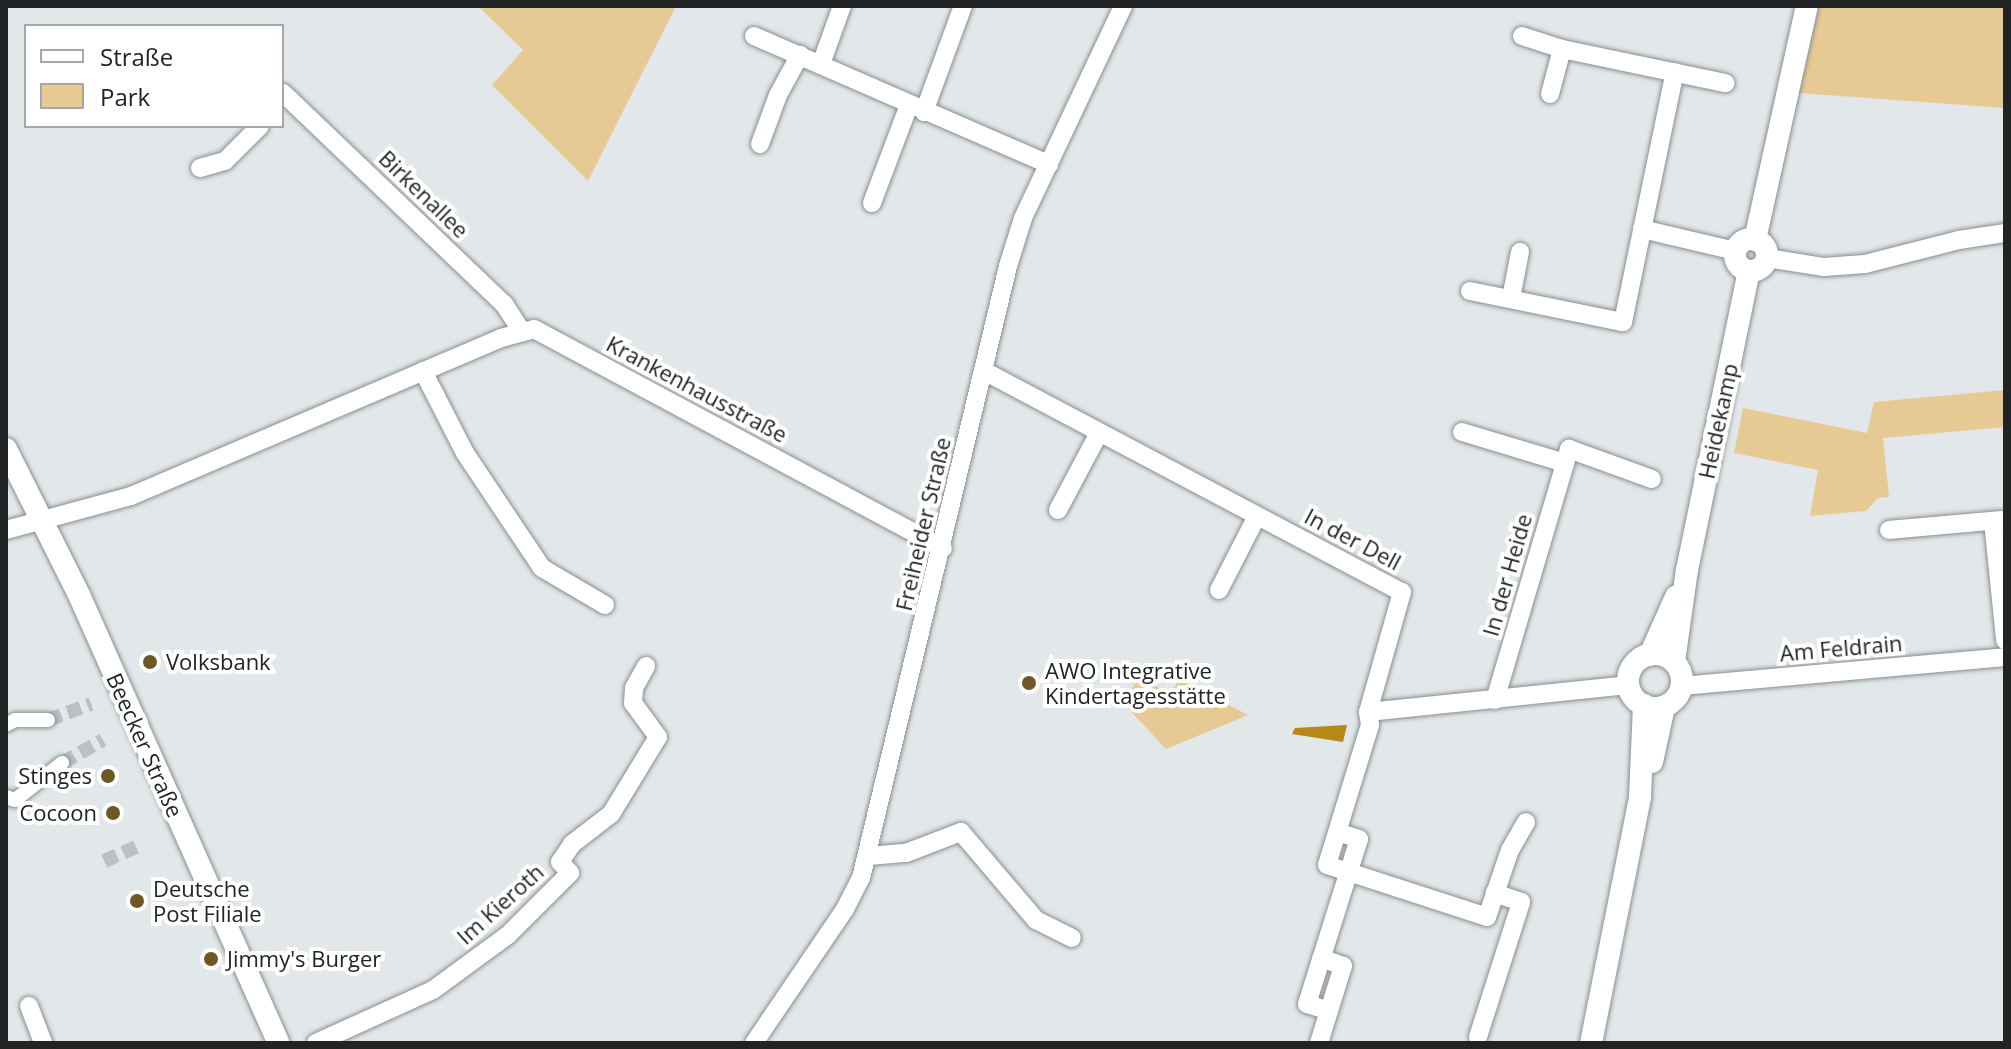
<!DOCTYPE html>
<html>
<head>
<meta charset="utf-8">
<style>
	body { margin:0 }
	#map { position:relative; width:2011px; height:1049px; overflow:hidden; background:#e2e7ea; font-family:"Open Sans",sans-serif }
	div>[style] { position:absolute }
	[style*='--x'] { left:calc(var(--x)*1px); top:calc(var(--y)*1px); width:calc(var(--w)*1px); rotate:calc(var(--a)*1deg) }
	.green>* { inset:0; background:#e7ca93 }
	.water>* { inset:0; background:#b58818 }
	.pedestrian-tunnel>* { height:14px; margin-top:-7px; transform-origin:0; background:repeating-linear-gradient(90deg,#bcc0c2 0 14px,transparent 0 21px) }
	.roads { filter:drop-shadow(0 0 2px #8a8e90) drop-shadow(0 0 2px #8a8e90) }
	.pedestrian>* { height:14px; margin:-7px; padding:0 7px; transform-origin:7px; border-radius:7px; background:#fff }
	.minor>* { height:18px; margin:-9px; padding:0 9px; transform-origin:9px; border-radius:9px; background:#fff }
	.tertiary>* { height:22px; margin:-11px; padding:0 11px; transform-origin:11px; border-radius:11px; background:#fff }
	.tertiary>.ring { margin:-11px; padding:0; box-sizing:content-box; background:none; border:22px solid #fff; border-radius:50% }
	.dots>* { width:22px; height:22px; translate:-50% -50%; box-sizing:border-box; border:4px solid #fff; border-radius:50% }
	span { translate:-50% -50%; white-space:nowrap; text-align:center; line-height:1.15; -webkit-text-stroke:8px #fff; paint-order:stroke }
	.street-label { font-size:22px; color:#222324 }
	.poi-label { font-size:22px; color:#222324 }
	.left { translate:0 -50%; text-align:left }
	.right { translate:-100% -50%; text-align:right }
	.frame { position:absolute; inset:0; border:8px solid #222324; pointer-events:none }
	.legend { position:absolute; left:24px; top:24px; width:260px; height:104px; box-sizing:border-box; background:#fff; border:2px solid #a7a7a7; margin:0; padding:10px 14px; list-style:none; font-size:24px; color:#222324 }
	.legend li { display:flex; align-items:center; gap:16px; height:40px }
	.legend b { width:40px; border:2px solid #a7a7a7 }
</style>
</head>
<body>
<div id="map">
	<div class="green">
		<div style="clip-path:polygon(478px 6px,676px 6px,588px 181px,492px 85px,523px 50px)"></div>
		<div style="clip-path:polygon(1819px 6px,2005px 6px,2005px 108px,1799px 93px)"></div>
		<div style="clip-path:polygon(2005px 390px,2005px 427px,1883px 438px,1889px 497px,1878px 498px,1866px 511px,1810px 516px,1818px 470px,1734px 453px,1743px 408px,1867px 433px,1874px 402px)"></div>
		<div style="clip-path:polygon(1145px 663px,1161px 670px,1154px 685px,1171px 694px,1179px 679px,1248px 715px,1166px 749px,1124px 704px)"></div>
	</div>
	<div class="water">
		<div style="clip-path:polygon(1347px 725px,1343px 742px,1292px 734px,1295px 728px)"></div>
	</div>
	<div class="pedestrian-tunnel">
		<div style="--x:48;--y:720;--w:46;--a:-20.4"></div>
		<div style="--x:62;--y:763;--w:47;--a:-29.3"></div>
		<div style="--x:104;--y:861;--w:40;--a:-23.4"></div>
	</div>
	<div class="roads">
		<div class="pedestrian">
			<div style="--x:6;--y:725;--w:10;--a:-29"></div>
			<div style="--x:15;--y:720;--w:33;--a:0"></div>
			<div style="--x:6;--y:797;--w:9;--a:18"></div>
			<div style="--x:15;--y:800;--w:60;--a:-38.2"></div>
		</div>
		<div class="minor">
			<div style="--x:754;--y:36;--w:322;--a:23.5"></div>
			<div style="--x:1522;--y:36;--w:42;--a:18"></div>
			<div style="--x:1562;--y:49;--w:167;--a:11.8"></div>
			<div style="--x:821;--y:64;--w:62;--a:-70.1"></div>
			<div style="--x:283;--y:93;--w:306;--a:43.7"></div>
			<div style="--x:504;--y:304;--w:31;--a:57"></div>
			<div style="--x:1550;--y:94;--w:47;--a:-75.1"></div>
			<div style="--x:924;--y:112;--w:113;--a:-69.8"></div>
			<div style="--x:760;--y:144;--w:52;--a:-69.8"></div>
			<div style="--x:778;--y:95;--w:46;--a:-61.2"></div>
			<div style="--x:200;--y:168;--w:26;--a:-16"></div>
			<div style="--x:225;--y:161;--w:49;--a:-45"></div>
			<div style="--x:872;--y:203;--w:105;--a:-69.3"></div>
			<div style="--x:1642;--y:229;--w:97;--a:13.2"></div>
			<div style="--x:1767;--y:258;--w:58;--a:9"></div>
			<div style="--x:1824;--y:267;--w:41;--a:-4.2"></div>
			<div style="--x:1865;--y:264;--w:97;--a:-14.3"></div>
			<div style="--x:1959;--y:240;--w:47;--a:-8.7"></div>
			<div style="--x:1470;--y:291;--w:156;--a:11.5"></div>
			<div style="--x:1623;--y:322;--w:255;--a:-78.3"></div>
			<div style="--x:1511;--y:298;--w:47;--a:-78.9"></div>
			<div style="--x:423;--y:371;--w:92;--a:62.9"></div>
			<div style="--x:465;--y:453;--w:138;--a:56.2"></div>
			<div style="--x:542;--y:568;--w:73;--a:30.4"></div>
			<div style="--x:984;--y:371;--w:473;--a:27.9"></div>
			<div style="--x:1402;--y:592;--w:125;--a:105.8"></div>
			<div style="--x:1368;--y:712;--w:13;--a:81"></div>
			<div style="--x:1370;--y:725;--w:146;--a:107.1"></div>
			<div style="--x:1327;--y:865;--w:168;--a:18"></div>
			<div style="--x:1487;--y:917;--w:71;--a:-71.1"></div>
			<div style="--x:1510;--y:850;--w:32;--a:-60"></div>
			<div style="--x:1462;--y:432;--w:108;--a:16.8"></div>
			<div style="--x:1565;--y:463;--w:15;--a:-74"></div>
			<div style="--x:1569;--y:449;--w:88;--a:19.9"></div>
			<div style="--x:1058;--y:510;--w:87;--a:-62"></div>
			<div style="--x:1993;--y:521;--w:120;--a:84.2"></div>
			<div style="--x:6;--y:530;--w:130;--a:-15.2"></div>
			<div style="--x:131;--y:496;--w:402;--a:-23.1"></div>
			<div style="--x:501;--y:338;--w:34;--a:-15"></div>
			<div style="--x:534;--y:329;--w:464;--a:28.2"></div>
			<div style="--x:1889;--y:530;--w:113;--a:-5.1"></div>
			<div style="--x:1219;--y:590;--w:83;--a:-62.8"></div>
			<div style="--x:1682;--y:686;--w:324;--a:-5.1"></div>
			<div style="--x:1495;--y:700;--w:247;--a:-73.5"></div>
			<div style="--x:1368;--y:712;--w:261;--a:-5.9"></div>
			<div style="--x:869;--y:856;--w:37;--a:-5"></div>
			<div style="--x:906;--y:853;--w:59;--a:-20.9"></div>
			<div style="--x:961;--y:832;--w:116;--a:49.6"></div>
			<div style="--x:1036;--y:920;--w:40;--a:26.6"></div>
			<div style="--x:29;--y:1006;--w:40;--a:69"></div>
			<div style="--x:1329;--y:1011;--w:23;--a:-162"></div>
			<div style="--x:1307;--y:1004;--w:173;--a:-72.5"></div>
			<div style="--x:1359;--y:839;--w:22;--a:-162"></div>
			<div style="--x:1478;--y:1037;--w:142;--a:-72.3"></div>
			<div style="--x:1521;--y:902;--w:28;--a:-161"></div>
			<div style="--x:316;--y:1043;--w:128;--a:-24.4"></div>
			<div style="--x:433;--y:990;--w:93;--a:-36.3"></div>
			<div style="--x:508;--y:935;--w:88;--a:-45"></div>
			<div style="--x:570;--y:873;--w:15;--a:-132"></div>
			<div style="--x:560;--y:862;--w:22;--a:-56"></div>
			<div style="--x:572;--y:844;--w:49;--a:-37.6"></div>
			<div style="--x:611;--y:814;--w:90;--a:-58.6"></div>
			<div style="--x:658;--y:737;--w:42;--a:-126.3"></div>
			<div style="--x:633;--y:703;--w:15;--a:-86"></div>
			<div style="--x:634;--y:688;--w:25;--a:-61"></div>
			<div style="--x:754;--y:1043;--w:162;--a:-55.8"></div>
			<div style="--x:845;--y:909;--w:35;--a:-63"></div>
			<div style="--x:861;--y:878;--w:629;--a:-76.49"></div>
			<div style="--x:1008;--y:266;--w:50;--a:-72.6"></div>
			<div style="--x:1023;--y:218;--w:234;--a:-64.7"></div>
			<div style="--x:1319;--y:1043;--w:81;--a:-72.7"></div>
			<div style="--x:1343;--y:966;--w:23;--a:-160"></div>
		</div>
		<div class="tertiary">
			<div class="ring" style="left:1735px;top:239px;width:10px;height:10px"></div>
			<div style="--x:1755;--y:240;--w:240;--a:-77.5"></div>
			<div style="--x:6;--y:449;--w:165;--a:63.4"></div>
			<div style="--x:80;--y:597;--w:488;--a:66"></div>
			<div class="ring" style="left:1628px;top:654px;width:32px;height:32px"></div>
			<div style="--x:1650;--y:655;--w:64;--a:-65.9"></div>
			<div style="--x:1674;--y:662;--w:93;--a:-82"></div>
			<div style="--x:1687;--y:570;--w:305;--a:-78.3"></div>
			<div style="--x:1652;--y:762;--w:56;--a:-77.7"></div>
			<div style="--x:1591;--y:1043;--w:251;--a:-78.7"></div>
			<div style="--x:1640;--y:797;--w:92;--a:-87.5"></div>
		</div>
	</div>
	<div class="dots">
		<div style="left:150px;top:662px;background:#6f5828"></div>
		<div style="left:1029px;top:683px;background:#6f5828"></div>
		<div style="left:108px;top:776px;background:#6f5828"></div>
		<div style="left:113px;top:813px;background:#6f5828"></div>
		<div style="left:137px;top:901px;background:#6f5828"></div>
		<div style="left:211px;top:959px;background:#6f5828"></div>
	</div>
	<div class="street-label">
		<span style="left:424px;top:194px;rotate:44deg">Birkenallee</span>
		<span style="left:697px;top:389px;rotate:28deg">Krankenhausstraße</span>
		<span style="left:1718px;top:421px;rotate:-78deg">Heidekamp</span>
		<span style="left:923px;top:524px;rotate:-77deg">Freiheider Straße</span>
		<span style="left:1353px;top:539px;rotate:28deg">In der Dell</span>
		<span style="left:1507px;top:575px;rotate:-74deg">In der Heide</span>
		<span style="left:1841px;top:648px;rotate:-5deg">Am Feldrain</span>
		<span style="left:145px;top:745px;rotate:66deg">Beecker Straße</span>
		<span style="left:500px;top:904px;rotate:-42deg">Im Kieroth</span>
	</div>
	<div class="poi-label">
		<span class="left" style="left:166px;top:662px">Volksbank</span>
		<span class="left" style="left:1045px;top:683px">AWO Integrative<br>Kindertagesstätte</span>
		<span class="right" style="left:92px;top:776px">Stinges</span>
		<span class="right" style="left:97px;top:813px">Cocoon</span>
		<span class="left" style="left:153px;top:901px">Deutsche<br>Post Filiale</span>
		<span class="left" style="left:227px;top:959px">Jimmy's Burger</span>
	</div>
	<div class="frame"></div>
	<ul class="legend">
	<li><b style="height:10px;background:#fff"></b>Straße</li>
	<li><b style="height:22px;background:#e7ca93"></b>Park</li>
	</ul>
</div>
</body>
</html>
